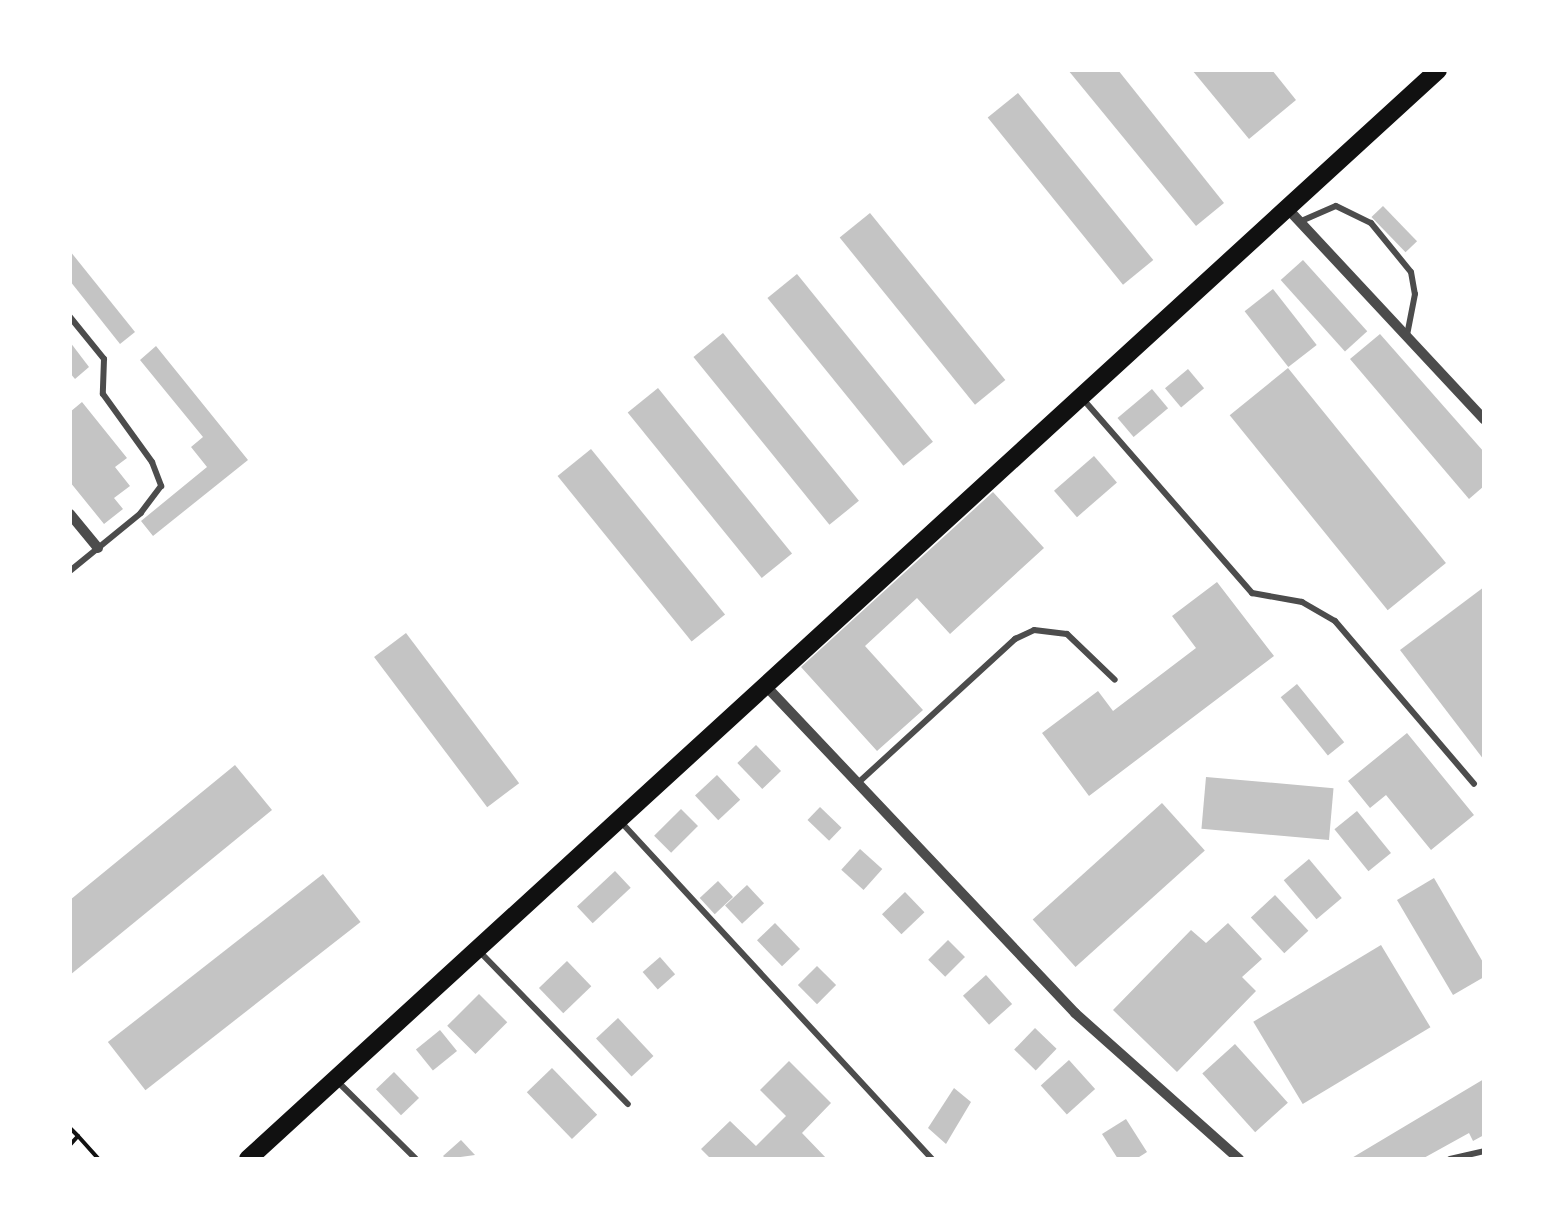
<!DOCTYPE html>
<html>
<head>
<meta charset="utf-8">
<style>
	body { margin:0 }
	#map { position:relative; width:1554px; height:1229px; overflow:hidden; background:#fff; font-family:Overpass,sans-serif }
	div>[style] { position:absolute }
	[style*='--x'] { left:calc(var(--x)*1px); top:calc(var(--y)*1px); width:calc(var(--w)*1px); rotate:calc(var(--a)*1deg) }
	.building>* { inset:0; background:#c4c4c4; transform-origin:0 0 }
	.path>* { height:4px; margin:-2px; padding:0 2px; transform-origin:2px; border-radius:2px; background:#111 }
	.service>* { height:6px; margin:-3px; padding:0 3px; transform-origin:3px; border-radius:3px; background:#4c4c4c }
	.minor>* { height:10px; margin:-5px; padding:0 5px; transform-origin:5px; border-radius:5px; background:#4c4c4c }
	.secondary>* { height:18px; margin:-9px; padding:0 9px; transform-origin:9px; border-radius:9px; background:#111 }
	span { translate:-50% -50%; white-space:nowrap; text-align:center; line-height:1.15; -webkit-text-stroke:8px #fff; paint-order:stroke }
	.frame { position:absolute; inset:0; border:72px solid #fff; pointer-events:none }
</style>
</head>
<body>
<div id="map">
	<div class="building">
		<div style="clip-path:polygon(1068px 70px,1118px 70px,1224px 203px,1196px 226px)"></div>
		<div style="clip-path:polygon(1192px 70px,1272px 70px,1296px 100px,1249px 139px)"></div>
		<div style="left:1018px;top:93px;width:215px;height:39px;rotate:51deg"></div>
		<div style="left:1383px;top:206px;width:49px;height:16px;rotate:46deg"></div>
		<div style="left:870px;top:213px;width:215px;height:39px;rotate:51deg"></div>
		<div style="clip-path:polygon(70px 251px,135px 332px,120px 344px,70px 281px)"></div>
		<div style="left:1303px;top:260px;width:96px;height:30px;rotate:48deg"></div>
		<div style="left:797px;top:274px;width:216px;height:38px;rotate:51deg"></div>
		<div style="left:1273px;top:289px;width:71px;height:36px;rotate:52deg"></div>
		<div style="left:723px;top:333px;width:216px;height:38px;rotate:51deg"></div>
		<div style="clip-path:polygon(1380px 334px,1484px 452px,1484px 486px,1469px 499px,1350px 359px)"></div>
		<div style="clip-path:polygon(70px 342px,89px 367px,75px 379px,70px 373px)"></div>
		<div style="clip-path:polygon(156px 346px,248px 460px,153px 536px,141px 521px,207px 467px,191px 447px,203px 437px,140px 360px)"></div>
		<div style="left:1288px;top:368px;width:251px;height:75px;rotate:51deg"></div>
		<div style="left:1188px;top:369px;width:25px;height:30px;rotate:50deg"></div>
		<div style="left:658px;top:388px;width:213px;height:39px;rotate:51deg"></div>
		<div style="left:1152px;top:389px;width:25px;height:45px;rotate:50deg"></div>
		<div style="clip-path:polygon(82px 402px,127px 458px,115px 467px,130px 486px,114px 498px,123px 509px,104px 524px,70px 482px,70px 412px)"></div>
		<div style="left:591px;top:449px;width:213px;height:43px;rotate:51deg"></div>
		<div style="left:1094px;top:456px;width:35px;height:53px;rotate:49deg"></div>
		<div style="clip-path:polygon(993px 492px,1044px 548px,950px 634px,917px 598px,865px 646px,923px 710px,877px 751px,801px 667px)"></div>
		<div style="clip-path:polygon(1217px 582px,1274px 656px,1089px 796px,1042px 733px,1098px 691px,1113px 711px,1196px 648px,1172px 616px)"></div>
		<div style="clip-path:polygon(1484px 587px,1484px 760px,1400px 650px)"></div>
		<div style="left:406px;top:633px;width:188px;height:40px;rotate:53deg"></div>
		<div style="left:1297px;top:684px;width:75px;height:21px;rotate:51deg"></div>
		<div style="clip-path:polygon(1407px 733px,1474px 815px,1431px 850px,1386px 795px,1370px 808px,1348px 781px)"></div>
		<div style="left:756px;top:745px;width:36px;height:26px;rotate:46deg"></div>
		<div style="clip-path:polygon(235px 765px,272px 810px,70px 975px,70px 900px)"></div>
		<div style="left:717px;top:775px;width:34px;height:30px;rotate:47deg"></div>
		<div style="left:1206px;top:777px;width:128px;height:52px;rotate:5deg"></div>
		<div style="left:1162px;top:803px;width:64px;height:174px;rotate:48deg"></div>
		<div style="left:820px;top:807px;width:30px;height:18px;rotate:44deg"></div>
		<div style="left:681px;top:809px;width:24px;height:38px;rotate:45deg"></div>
		<div style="left:1357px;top:811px;width:54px;height:29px;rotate:51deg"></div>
		<div style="left:860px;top:849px;width:30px;height:28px;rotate:42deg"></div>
		<div style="left:1309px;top:859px;width:51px;height:33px;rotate:50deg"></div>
		<div style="left:615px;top:871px;width:23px;height:52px;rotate:47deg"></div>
		<div style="left:323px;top:874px;width:61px;height:273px;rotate:52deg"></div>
		<div style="clip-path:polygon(1434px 878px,1484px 964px,1484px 977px,1453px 995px,1397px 900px)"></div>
		<div style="left:718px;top:881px;width:22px;height:25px;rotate:47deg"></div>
		<div style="left:747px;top:885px;width:25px;height:30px;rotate:47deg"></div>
		<div style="left:905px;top:892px;width:28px;height:32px;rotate:46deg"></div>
		<div style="left:1275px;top:895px;width:49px;height:33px;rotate:47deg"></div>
		<div style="left:775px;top:923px;width:36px;height:25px;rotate:46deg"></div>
		<div style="clip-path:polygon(1228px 923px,1262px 959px,1242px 977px,1256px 991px,1177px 1072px,1113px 1010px,1191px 930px,1206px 943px)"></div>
		<div style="left:948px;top:940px;width:24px;height:28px;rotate:45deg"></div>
		<div style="left:1381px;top:945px;width:96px;height:149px;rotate:59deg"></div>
		<div style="left:660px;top:957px;width:23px;height:23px;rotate:49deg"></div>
		<div style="left:567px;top:961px;width:35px;height:39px;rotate:46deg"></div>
		<div style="left:817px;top:966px;width:27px;height:27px;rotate:45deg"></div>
		<div style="left:986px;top:975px;width:39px;height:31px;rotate:48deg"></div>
		<div style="left:479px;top:994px;width:40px;height:45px;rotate:45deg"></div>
		<div style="left:618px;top:1018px;width:52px;height:30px;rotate:47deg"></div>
		<div style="left:1035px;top:1028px;width:30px;height:30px;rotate:44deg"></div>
		<div style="left:440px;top:1030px;width:27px;height:31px;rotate:51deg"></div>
		<div style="left:1235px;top:1044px;width:79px;height:44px;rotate:48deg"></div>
		<div style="left:1069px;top:1060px;width:39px;height:38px;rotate:48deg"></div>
		<div style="clip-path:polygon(789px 1061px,831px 1103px,802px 1133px,827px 1159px,711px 1159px,701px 1149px,730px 1121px,756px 1146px,786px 1116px,760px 1090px)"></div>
		<div style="left:552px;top:1068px;width:65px;height:35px;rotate:46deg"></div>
		<div style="left:394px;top:1072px;width:36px;height:25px;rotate:46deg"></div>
		<div style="clip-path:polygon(1484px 1079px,1484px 1135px,1473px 1141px,1469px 1133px,1422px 1159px,1350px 1159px)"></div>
		<div style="clip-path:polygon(954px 1088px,971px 1102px,946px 1144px,928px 1128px)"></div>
		<div style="clip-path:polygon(1126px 1119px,1147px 1152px,1136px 1159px,1118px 1159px,1102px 1134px)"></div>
		<div style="clip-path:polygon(461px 1140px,475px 1155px,446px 1159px,443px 1156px)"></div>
	</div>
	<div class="path">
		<div style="--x:70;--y:1128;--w:11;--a:45"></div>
		<div style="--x:78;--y:1136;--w:12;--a:132"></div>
		<div style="--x:78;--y:1136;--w:31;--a:48"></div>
	</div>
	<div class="service">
		<div style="--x:1299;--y:222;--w:40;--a:-23.4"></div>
		<div style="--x:1336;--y:206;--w:39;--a:26"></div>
		<div style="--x:1371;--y:223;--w:63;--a:50.8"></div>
		<div style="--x:1411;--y:272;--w:22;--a:80"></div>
		<div style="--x:1415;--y:294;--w:42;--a:101"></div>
		<div style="--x:70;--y:317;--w:54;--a:51"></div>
		<div style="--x:104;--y:359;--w:35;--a:92"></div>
		<div style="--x:103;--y:394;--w:84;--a:54.2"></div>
		<div style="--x:152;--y:462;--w:26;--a:69"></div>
		<div style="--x:161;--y:486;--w:34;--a:127"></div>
		<div style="--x:141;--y:513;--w:92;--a:140.8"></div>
		<div style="--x:1082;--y:398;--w:259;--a:48.9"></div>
		<div style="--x:1252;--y:593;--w:51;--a:10.2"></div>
		<div style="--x:1302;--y:602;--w:38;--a:30"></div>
		<div style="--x:1335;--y:621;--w:214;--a:49.5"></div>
		<div style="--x:859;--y:782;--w:212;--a:-42.5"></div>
		<div style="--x:1015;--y:639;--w:21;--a:-25"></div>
		<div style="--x:1034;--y:630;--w:33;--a:7"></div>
		<div style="--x:1067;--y:634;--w:66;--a:43.8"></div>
		<div style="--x:621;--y:822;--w:459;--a:47.3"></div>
		<div style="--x:480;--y:952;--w:212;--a:45.8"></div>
		<div style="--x:339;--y:1083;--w:108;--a:44.6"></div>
		<div style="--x:1450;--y:1159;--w:35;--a:-13"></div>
	</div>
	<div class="minor">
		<div style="--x:1287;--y:208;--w:289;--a:47"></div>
		<div style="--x:70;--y:514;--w:44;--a:50.5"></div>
		<div style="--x:764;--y:684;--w:453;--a:46.6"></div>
		<div style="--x:1075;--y:1013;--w:220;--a:41.7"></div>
	</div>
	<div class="secondary">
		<div style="--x:248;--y:1159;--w:1613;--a:-42.46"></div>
	</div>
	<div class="frame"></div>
</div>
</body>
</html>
